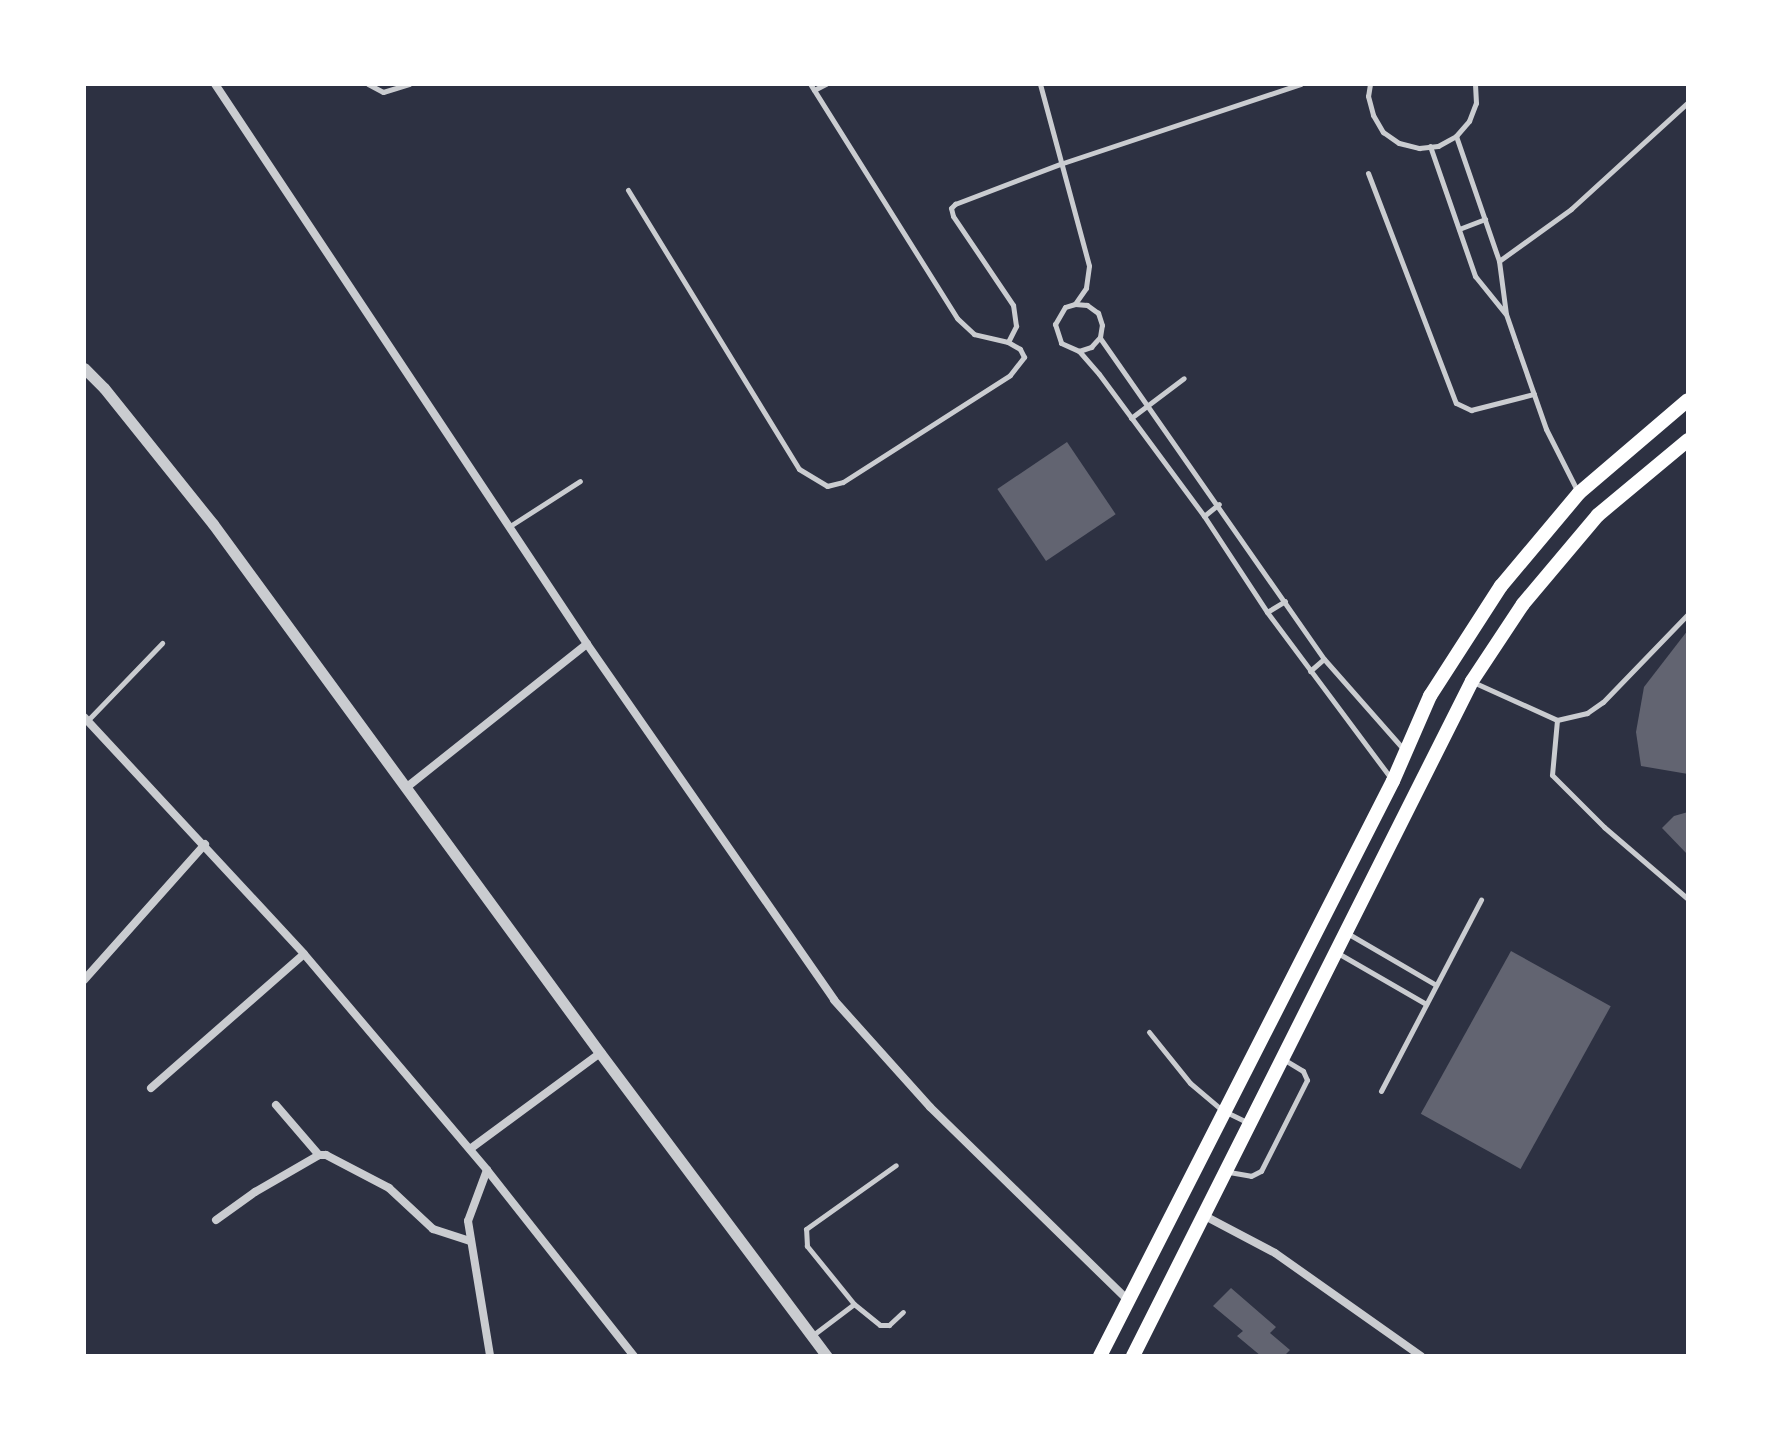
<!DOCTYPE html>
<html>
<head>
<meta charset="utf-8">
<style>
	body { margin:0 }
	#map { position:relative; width:1772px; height:1440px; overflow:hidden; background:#2d3142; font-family:Mulish,sans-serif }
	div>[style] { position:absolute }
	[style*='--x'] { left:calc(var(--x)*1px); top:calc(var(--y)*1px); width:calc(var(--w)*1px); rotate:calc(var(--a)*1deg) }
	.building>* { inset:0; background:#626471; transform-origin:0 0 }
	.service>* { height:5px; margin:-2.5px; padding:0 2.5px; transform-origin:2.5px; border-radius:2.5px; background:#caccd0 }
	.minor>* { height:8px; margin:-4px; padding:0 4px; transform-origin:4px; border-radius:4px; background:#caccd0 }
	.tertiary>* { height:11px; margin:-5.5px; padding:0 5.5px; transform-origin:5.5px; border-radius:5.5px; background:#caccd0 }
	.primary>* { height:14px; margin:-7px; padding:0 7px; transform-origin:7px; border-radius:7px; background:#fff }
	span { translate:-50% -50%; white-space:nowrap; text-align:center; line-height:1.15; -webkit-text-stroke:7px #fff; paint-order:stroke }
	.frame { position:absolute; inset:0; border:86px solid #fff; pointer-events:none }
</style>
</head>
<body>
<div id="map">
	<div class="building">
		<div style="left:1067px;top:442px;width:87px;height:84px;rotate:56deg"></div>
		<div style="clip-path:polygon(1688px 630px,1688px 774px,1641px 766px,1636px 732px,1644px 687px)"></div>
		<div style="clip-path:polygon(1688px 812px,1688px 855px,1662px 828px,1674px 816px)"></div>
		<div style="left:1511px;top:951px;width:114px;height:186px;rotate:29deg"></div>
		<div style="clip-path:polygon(1231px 1288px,1276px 1327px,1270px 1333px,1290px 1350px,1284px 1356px,1261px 1356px,1237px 1336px,1243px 1331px,1213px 1306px)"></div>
	</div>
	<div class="service">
		<div style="--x:368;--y:84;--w:17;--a:28"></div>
		<div style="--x:383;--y:92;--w:27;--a:-17"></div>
		<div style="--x:1040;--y:84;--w:188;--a:74.9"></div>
		<div style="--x:1089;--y:266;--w:22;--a:98"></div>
		<div style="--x:1086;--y:288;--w:19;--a:125"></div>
		<div style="--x:1370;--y:84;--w:12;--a:99"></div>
		<div style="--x:1368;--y:96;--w:20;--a:75"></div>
		<div style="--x:1373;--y:115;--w:20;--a:60"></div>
		<div style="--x:1383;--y:132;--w:19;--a:35"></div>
		<div style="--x:1399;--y:143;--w:21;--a:14"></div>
		<div style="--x:1419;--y:148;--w:19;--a:-6"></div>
		<div style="--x:1438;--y:146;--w:21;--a:-29"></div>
		<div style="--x:1456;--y:136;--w:20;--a:-49"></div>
		<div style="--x:1469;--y:121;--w:19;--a:-69"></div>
		<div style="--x:1476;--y:103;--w:19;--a:-93"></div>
		<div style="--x:814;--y:90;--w:13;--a:-27"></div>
		<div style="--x:1456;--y:136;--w:132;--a:71"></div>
		<div style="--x:1499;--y:261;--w:53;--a:82.5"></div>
		<div style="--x:1506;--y:314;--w:34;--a:71"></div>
		<div style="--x:1517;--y:346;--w:88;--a:70.7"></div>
		<div style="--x:1546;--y:429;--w:71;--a:63.1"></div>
		<div style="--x:1430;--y:146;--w:138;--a:70.9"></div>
		<div style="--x:1475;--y:276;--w:48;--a:51"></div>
		<div style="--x:1368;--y:173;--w:246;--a:69.1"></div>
		<div style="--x:1456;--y:403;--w:17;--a:25"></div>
		<div style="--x:1471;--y:410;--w:65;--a:-14.3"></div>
		<div style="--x:628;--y:190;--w:327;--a:58.5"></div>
		<div style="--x:799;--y:469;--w:33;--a:31"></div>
		<div style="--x:827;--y:486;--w:16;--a:-14"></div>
		<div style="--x:843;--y:482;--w:198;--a:-32.6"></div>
		<div style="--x:1010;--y:375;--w:23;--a:-52"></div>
		<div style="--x:1024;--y:357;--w:9;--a:-117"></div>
		<div style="--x:1020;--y:349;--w:14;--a:-150"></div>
		<div style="--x:1008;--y:342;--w:35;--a:-167"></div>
		<div style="--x:974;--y:334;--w:23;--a:-137"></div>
		<div style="--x:957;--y:318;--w:276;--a:-122.1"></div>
		<div style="--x:1459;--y:229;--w:28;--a:-21"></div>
		<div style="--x:1499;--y:261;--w:89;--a:-35.8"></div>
		<div style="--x:1571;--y:209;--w:159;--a:-42.4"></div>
		<div style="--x:1100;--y:338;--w:391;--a:55.1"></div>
		<div style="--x:1324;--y:659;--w:123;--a:48.6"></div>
		<div style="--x:1008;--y:342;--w:18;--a:-63"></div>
		<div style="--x:1016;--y:326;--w:21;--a:-98"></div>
		<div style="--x:1013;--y:305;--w:107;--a:-124"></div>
		<div style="--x:953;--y:216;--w:8;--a:-104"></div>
		<div style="--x:951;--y:208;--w:6;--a:-45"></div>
		<div style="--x:955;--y:204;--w:112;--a:-20.9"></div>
		<div style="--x:1060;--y:164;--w:254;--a:-18.4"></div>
		<div style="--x:1079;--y:351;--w:13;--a:-18"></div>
		<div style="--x:1091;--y:347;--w:13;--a:-48"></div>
		<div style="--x:1100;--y:337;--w:12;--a:-81"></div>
		<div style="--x:1102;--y:325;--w:13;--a:-108"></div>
		<div style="--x:1098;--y:313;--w:14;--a:-144"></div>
		<div style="--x:1087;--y:305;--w:12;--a:-175"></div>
		<div style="--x:1075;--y:304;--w:10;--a:163"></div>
		<div style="--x:1065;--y:307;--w:20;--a:120"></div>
		<div style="--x:1055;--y:324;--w:20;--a:72"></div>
		<div style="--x:1061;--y:343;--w:20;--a:24"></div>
		<div style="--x:1079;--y:351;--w:30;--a:49"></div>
		<div style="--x:1099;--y:374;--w:177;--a:53.5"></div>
		<div style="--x:1204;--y:516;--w:115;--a:56.7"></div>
		<div style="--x:1267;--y:612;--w:209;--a:53.3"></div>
		<div style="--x:1131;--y:418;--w:66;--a:-37"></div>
		<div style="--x:1204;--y:516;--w:19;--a:-39"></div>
		<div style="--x:510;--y:526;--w:83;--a:-32.7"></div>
		<div style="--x:1267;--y:612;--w:21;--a:-31"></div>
		<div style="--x:1310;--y:671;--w:18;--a:-41"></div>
		<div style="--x:1473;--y:682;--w:92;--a:24.3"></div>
		<div style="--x:1557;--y:720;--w:31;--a:-13"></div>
		<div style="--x:1587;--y:713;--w:19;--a:-35"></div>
		<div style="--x:1603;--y:702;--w:122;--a:-46"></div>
		<div style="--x:88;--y:720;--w:107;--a:-46.1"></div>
		<div style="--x:1557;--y:720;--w:55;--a:95.2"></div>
		<div style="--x:1552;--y:775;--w:74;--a:45"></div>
		<div style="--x:1604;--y:827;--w:111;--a:40.6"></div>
		<div style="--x:1347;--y:933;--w:103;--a:30.3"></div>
		<div style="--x:1336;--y:952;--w:104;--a:30"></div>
		<div style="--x:1149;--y:1032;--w:65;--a:51.2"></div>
		<div style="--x:1190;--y:1083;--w:42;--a:40.2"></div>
		<div style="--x:1222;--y:1110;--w:28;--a:26"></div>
		<div style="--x:1381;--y:1091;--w:216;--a:-62.4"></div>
		<div style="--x:1229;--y:1172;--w:22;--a:10"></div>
		<div style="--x:1251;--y:1176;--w:11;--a:-27"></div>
		<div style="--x:1261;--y:1171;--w:102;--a:-63.2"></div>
		<div style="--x:1307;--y:1080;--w:10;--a:-114"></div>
		<div style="--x:1303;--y:1071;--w:23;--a:-149"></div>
		<div style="--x:854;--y:1304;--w:33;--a:39"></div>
		<div style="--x:880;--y:1325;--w:9;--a:0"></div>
		<div style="--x:889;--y:1325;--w:19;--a:-43"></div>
		<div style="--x:813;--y:1335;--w:51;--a:-37.1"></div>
		<div style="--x:854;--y:1304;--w:75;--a:-129"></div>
		<div style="--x:807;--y:1246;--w:17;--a:-93"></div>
		<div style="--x:806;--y:1229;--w:110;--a:-35.4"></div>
	</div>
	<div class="minor">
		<div style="--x:215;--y:84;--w:672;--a:56.4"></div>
		<div style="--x:587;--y:644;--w:433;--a:55.2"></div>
		<div style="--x:834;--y:1000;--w:144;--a:48.1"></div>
		<div style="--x:930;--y:1107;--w:278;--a:44.3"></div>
		<div style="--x:84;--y:717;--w:323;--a:47.1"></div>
		<div style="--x:304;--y:954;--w:283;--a:49.7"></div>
		<div style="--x:487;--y:1170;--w:237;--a:51.7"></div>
		<div style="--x:407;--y:787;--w:230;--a:-38.5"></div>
		<div style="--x:84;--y:980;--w:182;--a:-48.3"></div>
		<div style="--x:151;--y:1088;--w:203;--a:-41.2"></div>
		<div style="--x:276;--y:1105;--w:66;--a:49.3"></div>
		<div style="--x:470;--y:1149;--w:162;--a:-36.4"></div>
		<div style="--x:487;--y:1170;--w:54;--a:110.4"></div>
		<div style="--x:468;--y:1221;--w:137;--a:80.7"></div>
		<div style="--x:1203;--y:1215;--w:81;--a:27.8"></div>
		<div style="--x:1275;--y:1253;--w:179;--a:35.2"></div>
		<div style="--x:216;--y:1220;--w:48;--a:-35.7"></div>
		<div style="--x:255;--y:1192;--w:74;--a:-30"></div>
		<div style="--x:319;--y:1155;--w:7;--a:0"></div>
		<div style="--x:326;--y:1155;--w:71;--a:27.6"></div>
		<div style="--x:389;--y:1188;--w:60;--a:43"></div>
		<div style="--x:433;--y:1229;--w:38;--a:18"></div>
	</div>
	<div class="tertiary">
		<div style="--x:84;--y:368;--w:28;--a:45"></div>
		<div style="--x:104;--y:388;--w:174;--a:51.3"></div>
		<div style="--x:213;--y:524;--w:655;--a:53.81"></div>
		<div style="--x:600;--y:1053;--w:379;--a:53.2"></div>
	</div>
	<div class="primary">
		<div style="--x:1100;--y:1356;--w:645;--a:-63"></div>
		<div style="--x:1393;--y:781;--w:93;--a:-66.5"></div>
		<div style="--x:1430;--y:696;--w:131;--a:-57.2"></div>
		<div style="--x:1501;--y:586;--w:121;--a:-50"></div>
		<div style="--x:1579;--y:493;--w:143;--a:-40.5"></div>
		<div style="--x:1133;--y:1356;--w:755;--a:-63.33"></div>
		<div style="--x:1472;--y:681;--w:92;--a:-56.5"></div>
		<div style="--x:1523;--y:604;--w:116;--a:-49.9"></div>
		<div style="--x:1598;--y:515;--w:117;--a:-39.8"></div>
	</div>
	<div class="frame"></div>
</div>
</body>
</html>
